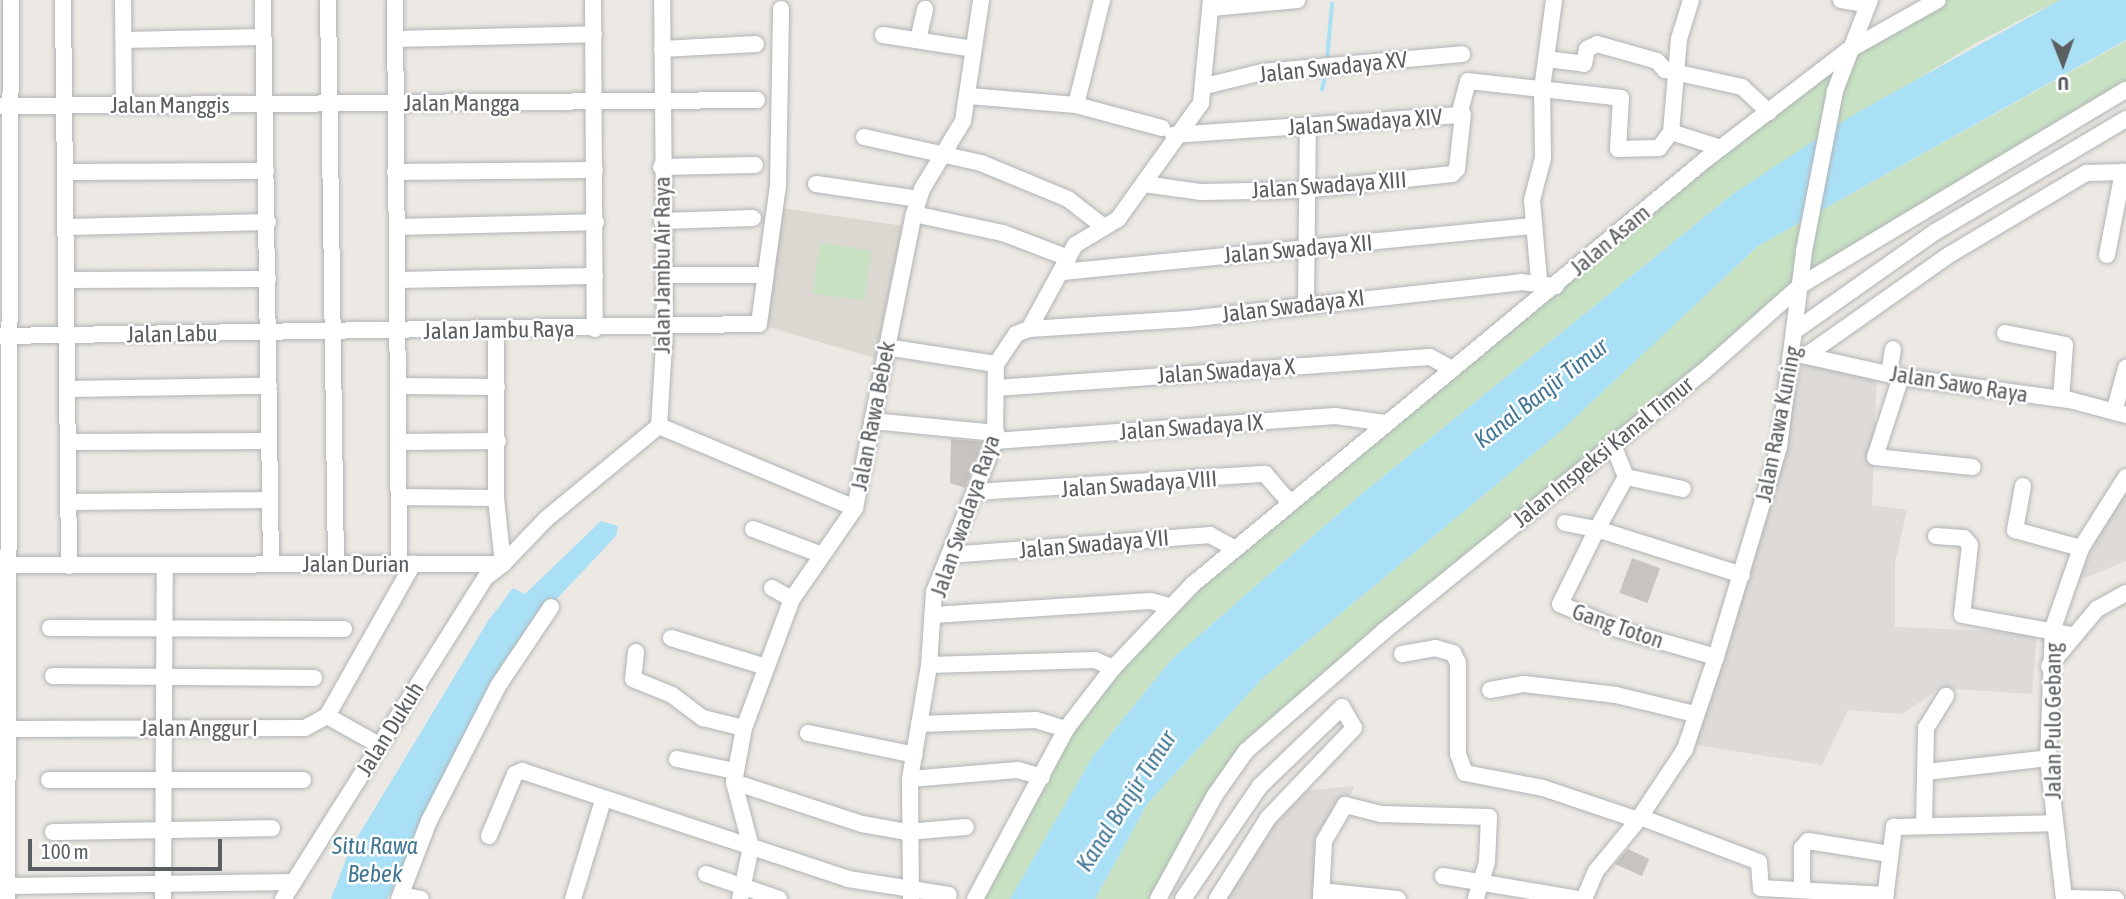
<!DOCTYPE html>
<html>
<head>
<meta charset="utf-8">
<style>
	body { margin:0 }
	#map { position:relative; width:2126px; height:899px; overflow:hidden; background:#ece8e3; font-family:"Asap Condensed",sans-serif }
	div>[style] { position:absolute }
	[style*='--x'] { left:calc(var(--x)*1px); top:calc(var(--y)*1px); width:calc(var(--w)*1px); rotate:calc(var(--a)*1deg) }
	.industrial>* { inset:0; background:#dddad7 }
	.education>* { inset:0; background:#dbd8d1 }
	.green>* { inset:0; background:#c7e1c2; transform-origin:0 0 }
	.water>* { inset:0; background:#aae0f5 }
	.stream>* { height:3.5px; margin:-1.75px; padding:0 1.75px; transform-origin:1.75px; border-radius:1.75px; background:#aae0f5 }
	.building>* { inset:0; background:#c7c3bf; transform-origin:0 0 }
	.roads { filter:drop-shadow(0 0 2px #b0b4b6) drop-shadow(0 0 2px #b0b4b6) }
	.minor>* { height:16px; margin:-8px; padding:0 8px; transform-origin:8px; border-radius:8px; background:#fff }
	span { translate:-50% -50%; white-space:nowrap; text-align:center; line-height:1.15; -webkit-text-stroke:5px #fff; paint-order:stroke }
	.street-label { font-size:23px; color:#5b5f61 }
	.water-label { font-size:24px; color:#437793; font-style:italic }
	.north { position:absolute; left:2028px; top:28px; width:70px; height:70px; -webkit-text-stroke:5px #fff; paint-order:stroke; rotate:179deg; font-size:19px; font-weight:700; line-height:28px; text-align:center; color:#5b5f61 }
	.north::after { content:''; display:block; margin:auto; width:24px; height:32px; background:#5b5f61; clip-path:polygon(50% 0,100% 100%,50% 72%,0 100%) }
	.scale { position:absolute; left:28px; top:839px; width:194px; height:32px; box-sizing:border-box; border:4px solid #5b5f61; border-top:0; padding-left:9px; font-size:21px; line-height:24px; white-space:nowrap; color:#5b5f61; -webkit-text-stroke:5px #fff; paint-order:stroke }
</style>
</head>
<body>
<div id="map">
	<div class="industrial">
		<div style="clip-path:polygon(1797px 364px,1877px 375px,1872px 505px,1907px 510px,1895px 563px,1895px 627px,2037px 633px,2032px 694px,1940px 688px,1903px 714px,1848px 710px,1822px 765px,1684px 743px,1779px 476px)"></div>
		<div style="clip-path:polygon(2126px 492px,2126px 561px,2077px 581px,2104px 523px)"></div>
		<div style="clip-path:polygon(1354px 786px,1328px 856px,1325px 899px,1217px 899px,1291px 792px)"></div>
	</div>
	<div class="education">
		<div style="clip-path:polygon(769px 206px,903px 226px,875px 358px,758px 324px)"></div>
	</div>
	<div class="green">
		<div style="clip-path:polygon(1938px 0,2060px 0,1974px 44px,1733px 194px,1360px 495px,1171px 660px,1093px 756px,1010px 899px,976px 899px,1066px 729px,1169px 606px,1769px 112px)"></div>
		<div style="clip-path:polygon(2126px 41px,2126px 91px,1852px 251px,1244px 754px,1162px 899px,1095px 899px,1148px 803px,1262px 679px,1556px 435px,1758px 246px)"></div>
		<div style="left:820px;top:243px;width:52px;height:51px;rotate:8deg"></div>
	</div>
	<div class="water">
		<div style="clip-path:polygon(2060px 0,2126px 0,2126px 40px,1758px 246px,1561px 431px,1262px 679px,1148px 803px,1095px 899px,1010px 899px,1093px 756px,1171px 660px,1360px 495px,1733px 194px,1851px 116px)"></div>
		<div style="clip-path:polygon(601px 521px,618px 526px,616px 536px,551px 605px,460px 761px,387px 899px,331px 899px,349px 851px,488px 621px,513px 588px,525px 594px)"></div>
	</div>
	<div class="stream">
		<div style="--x:1327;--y:61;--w:57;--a:-85"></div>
		<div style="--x:1322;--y:90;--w:18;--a:-77"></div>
	</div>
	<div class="building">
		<div style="clip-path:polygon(951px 439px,983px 442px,965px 488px,950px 483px)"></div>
		<div style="left:1632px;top:558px;width:30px;height:37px;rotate:20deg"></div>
		<div style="clip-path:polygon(1628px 849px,1649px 859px,1642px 876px,1615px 864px)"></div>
	</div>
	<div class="roads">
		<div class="minor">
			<div style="--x:63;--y:0;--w:566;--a:89.39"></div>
			<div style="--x:123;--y:0;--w:106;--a:89.5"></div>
			<div style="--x:263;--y:0;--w:564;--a:89.19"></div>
			<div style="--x:328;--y:0;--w:563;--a:89.19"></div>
			<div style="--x:395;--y:0;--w:564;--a:89.59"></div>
			<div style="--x:593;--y:0;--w:329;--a:89.7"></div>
			<div style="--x:1691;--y:0;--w:41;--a:107.1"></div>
			<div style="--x:1679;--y:39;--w:93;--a:94.9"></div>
			<div style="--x:1671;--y:132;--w:52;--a:17.7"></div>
			<div style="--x:1841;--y:0;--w:27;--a:10"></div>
			<div style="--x:1211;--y:8;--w:87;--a:-5.3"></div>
			<div style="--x:883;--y:35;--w:91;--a:8.8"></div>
			<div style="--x:395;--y:39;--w:199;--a:-1.4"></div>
			<div style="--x:124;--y:40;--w:139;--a:-1.2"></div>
			<div style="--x:918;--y:40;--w:32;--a:-77"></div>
			<div style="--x:662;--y:49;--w:94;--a:-3"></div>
			<div style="--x:1546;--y:59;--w:38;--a:7"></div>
			<div style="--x:1584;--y:64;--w:15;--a:-79"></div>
			<div style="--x:1587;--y:49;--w:11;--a:-27"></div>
			<div style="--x:1597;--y:44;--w:62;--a:15.8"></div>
			<div style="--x:1657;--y:61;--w:12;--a:48"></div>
			<div style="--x:1665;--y:70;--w:79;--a:12.4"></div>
			<div style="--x:1742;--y:87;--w:37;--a:43"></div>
			<div style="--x:1205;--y:86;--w:59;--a:-13.8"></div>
			<div style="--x:1262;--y:72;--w:201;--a:-5.1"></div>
			<div style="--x:969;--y:96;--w:107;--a:4.8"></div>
			<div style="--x:1076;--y:105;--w:89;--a:15"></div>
			<div style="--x:1076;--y:105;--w:108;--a:-76.1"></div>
			<div style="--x:0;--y:106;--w:757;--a:-0.45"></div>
			<div style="--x:1173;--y:135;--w:287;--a:-4"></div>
			<div style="--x:1459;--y:115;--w:35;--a:-75"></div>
			<div style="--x:1468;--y:81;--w:154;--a:6.3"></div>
			<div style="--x:1621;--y:98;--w:51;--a:93.4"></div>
			<div style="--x:1618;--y:149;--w:41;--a:-1.4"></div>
			<div style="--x:1659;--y:148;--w:20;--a:-53"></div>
			<div style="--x:864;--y:137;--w:120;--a:12.5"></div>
			<div style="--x:981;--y:163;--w:94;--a:22.5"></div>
			<div style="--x:1068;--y:199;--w:46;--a:37.9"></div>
			<div style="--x:661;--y:167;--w:94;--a:-1.2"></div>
			<div style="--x:67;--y:172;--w:199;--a:-0.3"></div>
			<div style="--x:395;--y:172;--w:200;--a:-0.6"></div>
			<div style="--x:816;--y:184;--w:104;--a:8.3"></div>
			<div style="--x:1144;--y:184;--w:58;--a:8"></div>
			<div style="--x:1201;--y:192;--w:102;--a:-1.1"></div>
			<div style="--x:1303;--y:190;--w:150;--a:-6.1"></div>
			<div style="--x:1452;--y:174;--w:7;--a:-45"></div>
			<div style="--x:1457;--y:169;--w:55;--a:-83.8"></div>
			<div style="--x:914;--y:214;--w:91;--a:12.1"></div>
			<div style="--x:1003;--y:233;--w:70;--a:21"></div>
			<div style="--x:662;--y:221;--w:91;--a:-1.9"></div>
			<div style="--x:68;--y:227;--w:200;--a:-1.4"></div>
			<div style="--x:397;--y:227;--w:199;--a:-1.4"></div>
			<div style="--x:2107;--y:255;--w:85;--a:-79.1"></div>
			<div style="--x:1062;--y:272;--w:474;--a:-5.6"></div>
			<div style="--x:666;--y:275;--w:90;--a:0"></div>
			<div style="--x:68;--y:280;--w:200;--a:-0.3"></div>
			<div style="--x:398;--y:280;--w:197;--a:-1.2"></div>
			<div style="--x:1539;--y:280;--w:80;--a:-95"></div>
			<div style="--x:1532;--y:200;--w:43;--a:-75.3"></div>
			<div style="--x:1543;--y:158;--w:69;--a:-90.8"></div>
			<div style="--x:1542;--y:89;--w:90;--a:-82.3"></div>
			<div style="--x:1306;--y:304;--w:178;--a:-89.4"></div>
			<div style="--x:1029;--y:329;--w:159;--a:-3.6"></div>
			<div style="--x:1188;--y:319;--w:335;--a:-6.3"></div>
			<div style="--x:1521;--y:282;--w:35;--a:7"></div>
			<div style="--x:1796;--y:330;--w:170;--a:-35.2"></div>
			<div style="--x:1935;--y:232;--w:222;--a:-30.6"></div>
			<div style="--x:2005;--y:333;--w:61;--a:11.3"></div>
			<div style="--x:2065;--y:345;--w:54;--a:94.2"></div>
			<div style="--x:0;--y:336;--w:759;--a:-0.91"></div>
			<div style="--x:759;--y:324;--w:139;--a:-82.2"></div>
			<div style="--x:778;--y:186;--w:177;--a:-89"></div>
			<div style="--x:886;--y:347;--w:111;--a:8.8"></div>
			<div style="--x:1802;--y:355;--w:101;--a:12.5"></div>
			<div style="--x:1901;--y:377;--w:171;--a:7.8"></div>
			<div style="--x:2070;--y:400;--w:58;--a:15"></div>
			<div style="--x:1807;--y:355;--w:174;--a:-35.2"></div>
			<div style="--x:1949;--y:255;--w:160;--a:-30.9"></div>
			<div style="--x:2086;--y:173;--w:40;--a:-1.4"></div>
			<div style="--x:1889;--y:374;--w:25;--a:-81"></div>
			<div style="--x:1901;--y:377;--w:84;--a:108"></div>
			<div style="--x:1875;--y:457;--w:98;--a:5.9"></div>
			<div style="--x:399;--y:386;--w:98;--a:0.6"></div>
			<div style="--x:996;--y:388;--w:435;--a:-4.1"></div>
			<div style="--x:1430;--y:357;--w:26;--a:28"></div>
			<div style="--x:68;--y:389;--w:201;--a:-0.9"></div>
			<div style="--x:2114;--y:412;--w:46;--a:-74.7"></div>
			<div style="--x:872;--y:421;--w:125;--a:5.5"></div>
			<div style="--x:659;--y:426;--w:97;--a:-86.5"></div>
			<div style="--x:665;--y:329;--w:329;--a:-90.5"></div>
			<div style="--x:659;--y:426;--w:212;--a:22.7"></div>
			<div style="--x:995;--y:441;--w:341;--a:-4.2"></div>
			<div style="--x:1335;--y:416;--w:51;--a:7.8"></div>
			<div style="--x:68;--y:442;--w:201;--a:-0.3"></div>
			<div style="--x:399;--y:442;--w:99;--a:-0.6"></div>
			<div style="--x:1626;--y:477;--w:58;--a:11.9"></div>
			<div style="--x:2023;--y:486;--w:45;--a:100.3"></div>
			<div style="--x:2015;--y:530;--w:68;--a:15.3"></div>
			<div style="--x:975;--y:492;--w:291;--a:-3.6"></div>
			<div style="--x:1265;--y:474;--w:38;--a:49"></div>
			<div style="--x:399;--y:497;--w:97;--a:0.6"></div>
			<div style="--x:68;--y:502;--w:202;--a:-0.6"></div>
			<div style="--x:1565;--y:523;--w:33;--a:11"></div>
			<div style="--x:1597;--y:529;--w:60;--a:-60.9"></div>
			<div style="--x:1626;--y:477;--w:35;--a:-112"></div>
			<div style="--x:753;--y:529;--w:71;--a:20.7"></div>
			<div style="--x:1936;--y:536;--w:28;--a:4"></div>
			<div style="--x:1964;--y:538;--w:9;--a:49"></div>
			<div style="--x:1970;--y:545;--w:70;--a:96.5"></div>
			<div style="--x:1962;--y:615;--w:112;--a:10.3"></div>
			<div style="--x:949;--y:555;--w:262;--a:-4.4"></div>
			<div style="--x:1210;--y:535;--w:29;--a:29"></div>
			<div style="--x:0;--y:565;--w:503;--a:-0.11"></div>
			<div style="--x:503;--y:564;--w:62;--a:-46.3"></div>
			<div style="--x:546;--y:519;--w:146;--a:-39.5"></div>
			<div style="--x:772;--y:588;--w:23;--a:29"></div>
			<div style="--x:933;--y:615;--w:218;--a:-3.7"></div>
			<div style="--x:1151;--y:601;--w:19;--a:16"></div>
			<div style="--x:50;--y:628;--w:294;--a:0.2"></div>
			<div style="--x:671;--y:638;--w:99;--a:17"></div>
			<div style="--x:636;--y:652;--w:27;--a:96"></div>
			<div style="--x:633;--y:679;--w:42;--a:22.3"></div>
			<div style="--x:672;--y:695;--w:39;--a:37"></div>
			<div style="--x:703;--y:718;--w:42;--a:13.7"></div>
			<div style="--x:1402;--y:654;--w:34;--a:-10"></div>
			<div style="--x:1435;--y:648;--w:19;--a:16"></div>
			<div style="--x:1453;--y:653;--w:11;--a:63"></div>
			<div style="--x:1458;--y:663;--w:91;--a:90"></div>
			<div style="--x:1458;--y:754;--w:20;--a:70"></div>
			<div style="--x:1465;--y:773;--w:79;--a:10.9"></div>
			<div style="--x:1543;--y:788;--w:100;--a:18.6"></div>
			<div style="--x:1716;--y:657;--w:102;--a:-164.1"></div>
			<div style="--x:1618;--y:629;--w:63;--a:-156.7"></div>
			<div style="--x:1560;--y:604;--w:84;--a:-63.7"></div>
			<div style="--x:1597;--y:529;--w:152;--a:17.6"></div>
			<div style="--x:929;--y:665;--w:166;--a:-1.7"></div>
			<div style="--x:1095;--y:660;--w:20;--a:24"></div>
			<div style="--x:2049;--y:666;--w:75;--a:-49.9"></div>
			<div style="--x:2097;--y:609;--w:33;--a:-29"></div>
			<div style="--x:53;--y:676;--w:261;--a:0.4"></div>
			<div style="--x:1490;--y:690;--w:35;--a:-10"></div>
			<div style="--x:1524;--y:684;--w:93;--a:6.8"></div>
			<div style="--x:1616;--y:695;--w:81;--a:13.5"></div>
			<div style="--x:327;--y:716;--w:175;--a:-60.5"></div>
			<div style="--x:919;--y:724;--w:117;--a:-2"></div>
			<div style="--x:1036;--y:720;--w:31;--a:17"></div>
			<div style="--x:6;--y:729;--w:299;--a:-0.2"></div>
			<div style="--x:305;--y:728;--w:25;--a:-29"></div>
			<div style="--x:327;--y:716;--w:60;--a:29.1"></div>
			<div style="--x:808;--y:733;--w:109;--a:11.6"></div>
			<div style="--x:677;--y:759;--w:59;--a:11.7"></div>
			<div style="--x:1926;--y:772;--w:123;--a:-6.5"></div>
			<div style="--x:910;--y:779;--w:108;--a:-4.8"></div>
			<div style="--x:1018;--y:770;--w:25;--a:16"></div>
			<div style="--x:49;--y:780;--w:254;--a:0"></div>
			<div style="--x:734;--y:782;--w:135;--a:18.2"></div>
			<div style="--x:862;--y:824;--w:46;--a:10.1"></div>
			<div style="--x:907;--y:832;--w:59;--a:-4.8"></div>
			<div style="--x:1640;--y:817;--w:127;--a:20.7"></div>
			<div style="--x:1759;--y:862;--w:26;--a:86"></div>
			<div style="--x:1761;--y:888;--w:125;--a:3.2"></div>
			<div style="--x:1924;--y:825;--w:97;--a:-88.8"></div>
			<div style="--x:1926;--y:728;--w:38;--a:-58"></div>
			<div style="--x:53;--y:832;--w:219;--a:-1"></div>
			<div style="--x:489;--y:836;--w:67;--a:-67.2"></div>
			<div style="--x:515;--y:774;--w:8;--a:-23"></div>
			<div style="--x:522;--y:771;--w:343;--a:18.3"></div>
			<div style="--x:848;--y:879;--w:102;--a:9"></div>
			<div style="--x:706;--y:874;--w:77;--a:18.9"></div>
			<div style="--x:1443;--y:876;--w:138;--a:9.6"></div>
			<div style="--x:8;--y:886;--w:286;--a:-0.8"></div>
			<div style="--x:1802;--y:890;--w:42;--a:-90"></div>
			<div style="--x:1802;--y:848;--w:9;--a:-49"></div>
			<div style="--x:1808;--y:841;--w:83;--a:9"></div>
			<div style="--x:1321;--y:891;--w:77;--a:5.9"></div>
			<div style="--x:401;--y:895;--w:20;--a:11"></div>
			<div style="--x:2064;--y:898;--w:52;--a:1.1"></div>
			<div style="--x:7;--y:899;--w:899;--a:-89.75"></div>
			<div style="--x:163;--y:899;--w:332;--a:-89.7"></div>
			<div style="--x:283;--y:899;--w:379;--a:-57.8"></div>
			<div style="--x:485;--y:578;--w:23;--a:-38"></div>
			<div style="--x:503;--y:564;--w:66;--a:-96.1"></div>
			<div style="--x:496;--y:498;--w:168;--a:-90"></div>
			<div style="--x:399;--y:899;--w:84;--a:-69"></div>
			<div style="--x:429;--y:821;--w:152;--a:-62.9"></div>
			<div style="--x:498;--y:686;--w:95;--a:-56.1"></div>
			<div style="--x:573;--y:899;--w:103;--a:-73.1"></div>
			<div style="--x:740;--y:899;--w:53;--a:-78.1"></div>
			<div style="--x:751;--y:847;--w:67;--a:-104.7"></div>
			<div style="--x:734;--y:782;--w:55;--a:-79.5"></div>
			<div style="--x:744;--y:728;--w:138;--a:-69.6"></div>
			<div style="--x:792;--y:599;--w:111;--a:-55.3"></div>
			<div style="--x:855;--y:508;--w:300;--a:-78.7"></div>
			<div style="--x:914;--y:214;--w:26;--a:-72"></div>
			<div style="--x:922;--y:189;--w:79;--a:-58.9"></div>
			<div style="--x:963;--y:121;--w:122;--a:-81.5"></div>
			<div style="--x:911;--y:899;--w:120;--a:-90.5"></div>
			<div style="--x:910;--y:779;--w:116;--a:-80.5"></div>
			<div style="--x:929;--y:665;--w:73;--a:-86.1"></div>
			<div style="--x:934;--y:592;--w:163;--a:-68"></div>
			<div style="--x:995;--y:441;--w:77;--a:-89.3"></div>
			<div style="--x:996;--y:364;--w:36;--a:-56"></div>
			<div style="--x:1016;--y:334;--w:14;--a:-21"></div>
			<div style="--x:1029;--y:329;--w:96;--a:-61.3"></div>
			<div style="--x:1075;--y:245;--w:50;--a:-31.2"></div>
			<div style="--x:1118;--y:219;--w:143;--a:-54.4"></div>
			<div style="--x:1201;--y:103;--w:103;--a:-84.5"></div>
			<div style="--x:975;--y:899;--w:193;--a:-61.8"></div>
			<div style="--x:1066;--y:729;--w:77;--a:-52.4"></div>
			<div style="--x:1113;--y:668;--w:115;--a:-46.4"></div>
			<div style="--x:1192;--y:585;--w:666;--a:-39.64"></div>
			<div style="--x:1705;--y:160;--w:179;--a:-37.5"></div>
			<div style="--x:1847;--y:51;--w:104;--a:-29.3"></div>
			<div style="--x:1158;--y:899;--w:119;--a:-61.3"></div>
			<div style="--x:1215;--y:795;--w:54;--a:-54.8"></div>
			<div style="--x:1246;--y:751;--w:183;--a:-41"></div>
			<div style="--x:1384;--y:631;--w:409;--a:-39.1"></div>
			<div style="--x:1702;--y:373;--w:132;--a:-41.6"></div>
			<div style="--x:1801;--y:285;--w:379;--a:-31"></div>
			<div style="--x:1183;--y:899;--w:137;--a:-55.7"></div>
			<div style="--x:1260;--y:786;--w:114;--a:-43.9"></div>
			<div style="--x:1342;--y:707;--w:24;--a:60"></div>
			<div style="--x:1354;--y:728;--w:124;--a:133.7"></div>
			<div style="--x:1268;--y:818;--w:96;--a:122.2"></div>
			<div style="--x:1321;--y:899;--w:58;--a:-87"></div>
			<div style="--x:1324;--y:841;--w:42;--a:-59.7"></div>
			<div style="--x:1345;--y:805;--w:37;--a:14"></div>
			<div style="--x:1381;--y:814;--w:108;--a:1.6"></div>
			<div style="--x:1489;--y:817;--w:45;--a:92.5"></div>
			<div style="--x:1487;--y:862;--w:39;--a:107"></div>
			<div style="--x:1584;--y:899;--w:30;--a:-67"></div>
			<div style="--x:1596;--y:871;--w:66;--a:-50.5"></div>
			<div style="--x:1638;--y:820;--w:85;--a:-56.5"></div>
			<div style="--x:1685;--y:749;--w:97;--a:-71.4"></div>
			<div style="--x:1716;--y:657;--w:219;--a:-73.3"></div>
			<div style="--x:1779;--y:447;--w:198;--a:-82.7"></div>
			<div style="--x:1804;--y:251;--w:163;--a:-79"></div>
			<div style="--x:1835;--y:91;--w:97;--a:-69"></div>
			<div style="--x:1885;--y:899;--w:73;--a:-82.9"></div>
			<div style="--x:1894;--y:827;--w:160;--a:-1.4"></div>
			<div style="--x:2064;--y:899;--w:142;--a:-96.5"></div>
			<div style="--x:2048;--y:758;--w:130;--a:-87.8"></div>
			<div style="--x:2053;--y:628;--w:85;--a:-70.7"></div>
			<div style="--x:2081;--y:548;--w:84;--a:-57.6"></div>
		</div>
	</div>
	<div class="street-label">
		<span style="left:1333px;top:67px;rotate:-6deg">Jalan Swadaya XV</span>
		<span style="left:462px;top:103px">Jalan Mangga</span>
		<span style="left:170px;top:105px">Jalan Manggis</span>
		<span style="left:1365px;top:122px;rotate:-4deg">Jalan Swadaya XIV</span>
		<span style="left:1329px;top:185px;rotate:-4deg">Jalan Swadaya XIII</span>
		<span style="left:1610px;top:240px;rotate:-40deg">Jalan Asam</span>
		<span style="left:1298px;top:249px;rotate:-5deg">Jalan Swadaya XII</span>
		<span style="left:662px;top:265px;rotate:-90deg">Jalan Jambu Air Raya</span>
		<span style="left:1293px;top:306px;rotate:-7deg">Jalan Swadaya XI</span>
		<span style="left:499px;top:330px;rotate:-1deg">Jalan Jambu Raya</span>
		<span style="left:172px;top:334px;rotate:-1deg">Jalan Labu</span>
		<span style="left:1226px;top:371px;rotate:-4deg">Jalan Swadaya X</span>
		<span style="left:1959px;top:384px;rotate:9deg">Jalan Sawo Raya</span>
		<span style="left:873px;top:416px;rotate:-79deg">Jalan Rawa Bebek</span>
		<span style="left:1778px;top:424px;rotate:-79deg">Jalan Rawa Kuning</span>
		<span style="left:1191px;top:427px;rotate:-4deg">Jalan Swadaya IX</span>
		<span style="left:1603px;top:452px;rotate:-39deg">Jalan Inspeksi Kanal Timur</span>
		<span style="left:1139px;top:484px;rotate:-4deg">Jalan Swadaya VIII</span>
		<span style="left:965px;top:516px;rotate:-71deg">Jalan Swadaya Raya</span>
		<span style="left:1094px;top:544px;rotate:-5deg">Jalan Swadaya VII</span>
		<span style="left:356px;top:564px">Jalan Durian</span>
		<span style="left:1618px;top:626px;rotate:19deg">Gang Toton</span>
		<span style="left:2053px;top:721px;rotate:-90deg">Jalan Pulo Gebang</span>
		<span style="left:199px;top:728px">Jalan Anggur I</span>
		<span style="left:390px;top:729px;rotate:-58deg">Jalan Dukuh</span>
	</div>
	<div class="water-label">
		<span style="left:1541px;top:393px;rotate:-38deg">Kanal Banjir Timur</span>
		<span style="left:1126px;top:801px;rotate:-57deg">Kanal Banjir Timur</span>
		<span style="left:375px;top:860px">Situ Rawa<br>Bebek</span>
	</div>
	<div class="north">U</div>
	<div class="scale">100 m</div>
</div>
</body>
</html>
